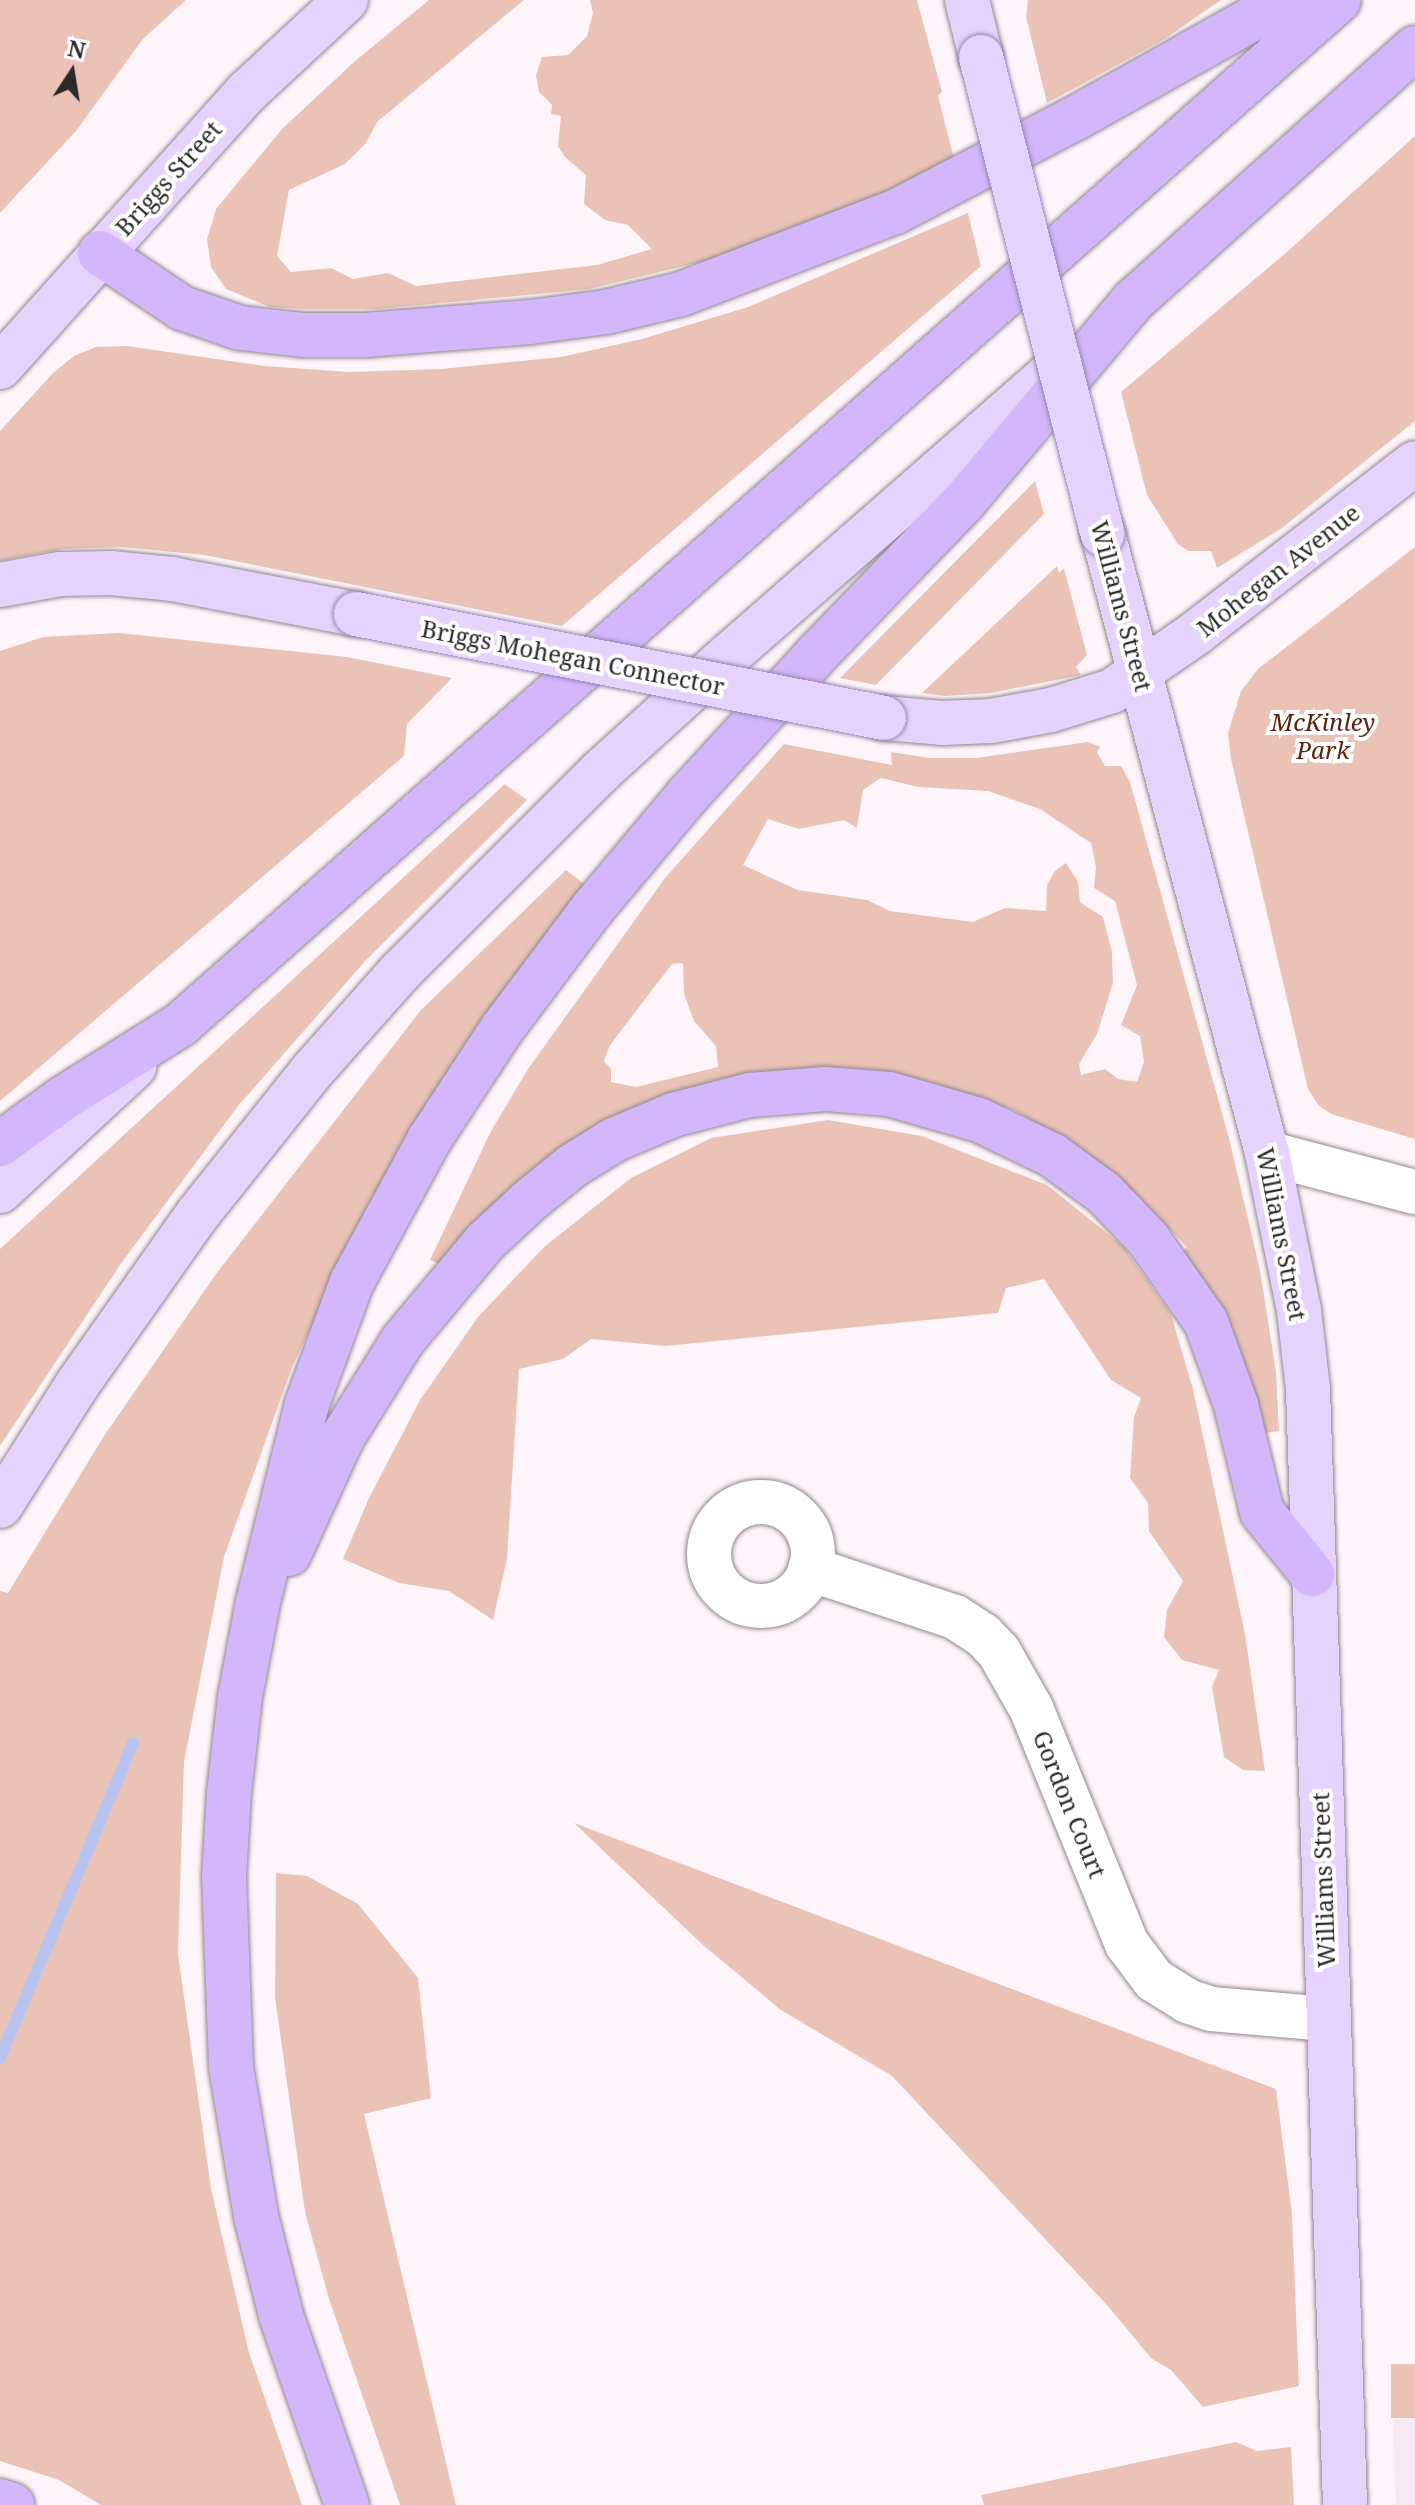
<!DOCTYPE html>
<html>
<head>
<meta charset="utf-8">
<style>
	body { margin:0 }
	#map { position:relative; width:1415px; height:2505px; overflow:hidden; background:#fef5fb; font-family:"Noto Serif",serif }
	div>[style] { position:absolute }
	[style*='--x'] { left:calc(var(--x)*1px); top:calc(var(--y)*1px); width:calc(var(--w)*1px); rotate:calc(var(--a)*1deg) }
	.built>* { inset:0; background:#f8e8f4 }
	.green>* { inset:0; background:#ebc3b6; transform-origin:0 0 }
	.stream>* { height:12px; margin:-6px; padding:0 6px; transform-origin:6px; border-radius:6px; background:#b8c4ef }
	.roads { filter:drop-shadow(0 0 2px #90898e) drop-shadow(0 0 2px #90898e) }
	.minor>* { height:44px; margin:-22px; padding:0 22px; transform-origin:22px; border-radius:22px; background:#fff }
	.minor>.ring { margin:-22px; padding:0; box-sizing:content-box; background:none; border:44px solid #fff; border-radius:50% }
	.major>* { height:44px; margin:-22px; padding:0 22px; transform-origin:22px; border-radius:22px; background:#e5d3fd }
	.highway>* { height:44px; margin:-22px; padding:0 22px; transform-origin:22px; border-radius:22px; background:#d3b6fb }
	.bridges { filter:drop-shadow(0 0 2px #9985b2) drop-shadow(0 0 2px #9985b2) }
	.major-bridge>* { height:44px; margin:-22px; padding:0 22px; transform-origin:22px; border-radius:22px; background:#e5d3fd }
	span { translate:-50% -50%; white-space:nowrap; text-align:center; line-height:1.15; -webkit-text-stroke:8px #fff; paint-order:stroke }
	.street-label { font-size:24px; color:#2c292b }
	.park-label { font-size:24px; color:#5d230f; font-style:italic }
	.north { position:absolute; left:32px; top:32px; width:80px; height:80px; -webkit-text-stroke:6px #fff; paint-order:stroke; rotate:12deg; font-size:22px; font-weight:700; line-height:32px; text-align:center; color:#2c292b }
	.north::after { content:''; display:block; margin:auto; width:28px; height:36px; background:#2c292b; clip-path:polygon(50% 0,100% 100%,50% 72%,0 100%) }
</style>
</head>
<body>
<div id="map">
	<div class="built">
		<div style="clip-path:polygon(1415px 2418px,1415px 2505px,1396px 2505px,1393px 2419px)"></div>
	</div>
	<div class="green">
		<div style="clip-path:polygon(0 0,186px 0,143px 39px,76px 131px,0 213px)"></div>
		<div style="clip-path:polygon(429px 0,524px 0,377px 122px,366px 143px,345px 164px,289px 190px,277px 256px,291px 272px,331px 268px,353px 279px,388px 273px,416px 286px,597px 265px,652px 249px,628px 225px,605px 220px,584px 204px,586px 175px,565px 157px,558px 146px,561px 116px,551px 114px,552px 105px,539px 92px,536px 75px,542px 57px,568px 55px,587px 36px,593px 13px,590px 0,917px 0,942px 92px,938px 96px,956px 166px,738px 253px,589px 289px,378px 309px,303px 309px,270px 307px,226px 289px,211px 267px,207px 239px,216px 209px,282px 129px,354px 62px)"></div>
		<div style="clip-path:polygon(1028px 0,1221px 0,1163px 40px,1047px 103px,1026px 17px)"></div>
		<div style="clip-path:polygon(1415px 136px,1415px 421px,1282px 528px,1217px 568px,1211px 551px,1188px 551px,1178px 544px,1147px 495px,1121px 392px,1288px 251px)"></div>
		<div style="clip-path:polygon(968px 213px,981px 266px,562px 626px,204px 555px,122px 547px,63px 549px,0 561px,0 431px,53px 373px,74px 356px,96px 347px,127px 346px,265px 366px,349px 372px,441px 369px,561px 357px,642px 339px,748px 307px)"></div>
		<div style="clip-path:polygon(1035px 481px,1044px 514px,876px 685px,840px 678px)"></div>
		<div style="clip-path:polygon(1415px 547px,1415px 1139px,1331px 1114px,1318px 1105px,1308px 1089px,1231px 759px,1228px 733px,1241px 691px,1258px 669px)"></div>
		<div style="clip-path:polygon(1057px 566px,1059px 573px,1064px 568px,1087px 655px,1076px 667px,1081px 675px,991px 693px,945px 696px,922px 693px)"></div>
		<div style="clip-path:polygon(119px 633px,347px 657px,452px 678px,407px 724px,404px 756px,0 1101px,0 651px,43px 637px)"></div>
		<div style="clip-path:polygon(evenodd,1088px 742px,1100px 747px,1097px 752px,1105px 766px,1121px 766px,1130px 782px,1230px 1142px,1260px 1270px,1276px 1372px,1279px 1431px,1263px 1433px,1180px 1254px,1187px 1247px,1134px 1193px,1079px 1148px,1014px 1110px,907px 1077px,846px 1068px,774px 1075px,699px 1088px,445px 1266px,430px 1260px,491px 1131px,528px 1069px,665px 878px,784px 744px,892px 765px,891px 752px,930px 758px,976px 758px,1088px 742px,881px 778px,918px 787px,988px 791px,1040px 809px,1091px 843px,1096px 867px,1094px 888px,1115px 901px,1137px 985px,1121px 1025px,1140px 1036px,1144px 1062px,1137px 1082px,1118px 1079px,1105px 1069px,1081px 1075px,1079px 1064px,1097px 1034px,1113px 983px,1112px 952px,1103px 917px,1080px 902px,1078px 882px,1066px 863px,1055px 871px,1047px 885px,1046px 911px,1005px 908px,973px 922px,890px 911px,867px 900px,798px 890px,743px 865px,768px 819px,799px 829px,844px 820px,857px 828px,863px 790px,881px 778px,1088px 742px,683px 963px,684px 994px,694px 1021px,716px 1046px,718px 1067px,636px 1087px,611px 1082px,611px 1069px,604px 1061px,610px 1045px,672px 964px,683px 963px)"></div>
		<div style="clip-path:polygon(505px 784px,527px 800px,367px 959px,238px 1106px,120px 1265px,0 1446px,0 1249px)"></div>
		<div style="clip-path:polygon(566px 870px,592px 890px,369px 1207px,292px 1367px,224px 1557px,184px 1762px,178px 1954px,211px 2188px,249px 2353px,302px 2505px,101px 2505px,59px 2480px,0 2461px,0 1591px,8px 1593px,104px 1436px,216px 1274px,421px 1010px)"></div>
		<div style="clip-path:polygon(828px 1120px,922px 1136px,1047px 1185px,1123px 1246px,1171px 1314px,1193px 1389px,1245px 1634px,1265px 1771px,1243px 1770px,1224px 1757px,1212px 1687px,1219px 1670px,1182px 1660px,1164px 1637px,1167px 1610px,1183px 1581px,1149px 1531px,1148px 1503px,1130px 1478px,1134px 1417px,1141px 1398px,1111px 1380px,1044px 1279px,1006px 1288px,998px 1313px,666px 1346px,591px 1339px,563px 1359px,519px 1369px,507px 1559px,493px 1620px,449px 1591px,399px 1583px,343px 1559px,369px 1498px,420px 1400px,478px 1317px,544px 1247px,631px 1178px,711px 1138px)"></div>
		<div style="clip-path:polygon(574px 1823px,1276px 2089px,1292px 2214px,1299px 2386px,1203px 2407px,1171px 2370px,1151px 2358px,1107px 2305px,892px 2076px,781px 2010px,703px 1945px)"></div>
		<div style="clip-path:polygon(276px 1873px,307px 1876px,358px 1904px,418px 1978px,431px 2098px,364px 2114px,456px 2505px,400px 2505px,329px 2299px,305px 2212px,275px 1997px)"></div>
		<div style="left:1415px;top:2364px;width:54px;height:24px;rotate:90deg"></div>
		<div style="clip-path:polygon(1236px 2442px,1257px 2451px,1291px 2447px,1294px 2505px,984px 2505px,981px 2495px)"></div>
	</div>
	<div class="stream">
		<div style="--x:0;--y:2058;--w:342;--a:-67.1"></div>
	</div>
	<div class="roads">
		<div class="minor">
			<div style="--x:1267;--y:1153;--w:153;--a:14.8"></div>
			<div class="ring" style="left:709px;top:1502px;width:60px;height:60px"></div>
			<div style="--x:810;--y:1569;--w:153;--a:18.3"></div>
			<div style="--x:955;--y:1617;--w:33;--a:33"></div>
			<div style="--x:983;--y:1635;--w:23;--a:47"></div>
			<div style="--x:999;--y:1652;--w:64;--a:60.3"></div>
			<div style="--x:1031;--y:1708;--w:255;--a:67.9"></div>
			<div style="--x:1127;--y:1944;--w:45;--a:53.1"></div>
			<div style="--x:1154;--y:1980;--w:39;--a:32"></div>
			<div style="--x:1187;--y:2001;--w:25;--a:18"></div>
			<div style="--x:1211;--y:2009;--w:117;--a:4.9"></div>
		</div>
		<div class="major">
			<div style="--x:967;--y:0;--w:59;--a:76.2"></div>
			<div style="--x:0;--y:367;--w:370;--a:-48.1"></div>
			<div style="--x:247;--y:92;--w:135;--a:-42.9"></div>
			<div style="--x:1103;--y:534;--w:640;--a:75.16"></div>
			<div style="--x:1267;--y:1153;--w:160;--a:78.5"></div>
			<div style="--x:1299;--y:1310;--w:80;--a:83.5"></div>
			<div style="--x:1308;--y:1389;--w:1117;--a:88.1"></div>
			<div style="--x:0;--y:585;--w:61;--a:-10.4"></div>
			<div style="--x:60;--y:574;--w:51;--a:-1.1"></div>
			<div style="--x:111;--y:573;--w:61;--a:5.6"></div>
			<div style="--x:172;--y:579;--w:187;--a:10.8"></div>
			<div style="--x:884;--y:718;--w:58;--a:4.9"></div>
			<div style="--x:942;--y:723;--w:49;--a:-2.3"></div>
			<div style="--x:991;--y:721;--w:61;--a:-10.4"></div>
			<div style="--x:1051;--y:710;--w:64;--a:-17.3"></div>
			<div style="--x:1112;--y:691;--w:102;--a:-34.6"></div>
			<div style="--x:1196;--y:633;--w:277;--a:-37.8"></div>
			<div style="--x:0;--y:1191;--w:183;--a:-42.8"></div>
			<div style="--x:0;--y:1506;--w:143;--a:-57.5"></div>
			<div style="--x:77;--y:1385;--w:208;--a:-54.8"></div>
			<div style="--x:197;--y:1215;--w:184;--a:-51.4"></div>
			<div style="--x:312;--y:1071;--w:132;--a:-48.4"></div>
			<div style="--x:400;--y:972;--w:283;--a:-45"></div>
			<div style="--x:600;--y:772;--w:162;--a:-42.2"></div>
			<div style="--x:720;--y:663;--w:464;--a:-41.2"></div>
		</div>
		<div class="highway">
			<div style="--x:100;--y:253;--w:99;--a:33.9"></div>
			<div style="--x:182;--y:308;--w:61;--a:19"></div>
			<div style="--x:240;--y:328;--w:63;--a:6.3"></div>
			<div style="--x:303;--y:335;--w:62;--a:0"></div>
			<div style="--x:365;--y:335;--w:166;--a:-4.5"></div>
			<div style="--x:530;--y:322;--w:77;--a:-7.5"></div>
			<div style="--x:606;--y:312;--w:77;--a:-13.5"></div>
			<div style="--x:681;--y:294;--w:229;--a:-21"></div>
			<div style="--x:895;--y:212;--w:202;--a:-27.5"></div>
			<div style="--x:1074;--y:119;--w:243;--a:-29.3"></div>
			<div style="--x:0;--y:1144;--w:77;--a:-36"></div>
			<div style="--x:62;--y:1099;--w:139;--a:-32.1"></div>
			<div style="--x:180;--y:1025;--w:1547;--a:-41.49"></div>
			<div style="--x:289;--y:1554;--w:128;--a:-65.4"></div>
			<div style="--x:342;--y:1438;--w:115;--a:-58.1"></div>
			<div style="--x:403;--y:1340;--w:128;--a:-50.1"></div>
			<div style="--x:485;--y:1242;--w:60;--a:-43"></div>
			<div style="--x:529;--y:1201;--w:55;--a:-39.1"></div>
			<div style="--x:572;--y:1166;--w:49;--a:-31.8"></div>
			<div style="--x:614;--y:1140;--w:64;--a:-23"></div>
			<div style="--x:673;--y:1115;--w:80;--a:-14.6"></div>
			<div style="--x:750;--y:1095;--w:76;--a:-4.5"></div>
			<div style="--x:826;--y:1089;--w:63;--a:4.5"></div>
			<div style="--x:889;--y:1094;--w:94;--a:16.1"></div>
			<div style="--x:979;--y:1120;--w:81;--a:25.6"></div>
			<div style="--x:1052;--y:1155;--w:64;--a:36.2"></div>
			<div style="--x:1104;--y:1193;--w:64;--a:46.3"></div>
			<div style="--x:1148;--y:1239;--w:101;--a:55.1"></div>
			<div style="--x:1206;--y:1322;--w:88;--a:70.1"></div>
			<div style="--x:1236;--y:1405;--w:110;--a:76.3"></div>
			<div style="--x:1262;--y:1512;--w:80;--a:51.1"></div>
			<div style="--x:0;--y:2501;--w:13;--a:18"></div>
			<div style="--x:347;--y:2505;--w:201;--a:-109.2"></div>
			<div style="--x:281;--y:2315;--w:102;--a:-104.2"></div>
			<div style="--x:256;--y:2216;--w:152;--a:-99.5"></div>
			<div style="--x:231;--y:2066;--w:189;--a:-92.1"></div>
			<div style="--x:224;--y:1877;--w:84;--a:-86.6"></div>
			<div style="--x:229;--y:1793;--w:97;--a:-83.5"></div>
			<div style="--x:240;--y:1697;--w:97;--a:-79.3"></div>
			<div style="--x:258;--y:1602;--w:204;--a:-76.1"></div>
			<div style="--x:307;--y:1404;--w:130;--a:-69.8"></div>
			<div style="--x:352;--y:1282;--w:162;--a:-61.5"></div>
			<div style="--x:429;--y:1140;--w:133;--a:-56.7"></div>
			<div style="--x:502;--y:1029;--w:151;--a:-53.1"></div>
			<div style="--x:593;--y:908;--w:146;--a:-50"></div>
			<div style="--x:687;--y:796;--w:193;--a:-47.5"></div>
			<div style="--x:817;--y:654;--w:210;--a:-46"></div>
			<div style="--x:963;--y:503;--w:264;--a:-49.9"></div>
			<div style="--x:1133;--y:301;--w:379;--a:-41.9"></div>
		</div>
	</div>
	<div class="bridges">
		<div class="major-bridge">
			<div style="--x:981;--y:57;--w:492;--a:75.7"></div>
			<div style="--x:356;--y:614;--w:538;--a:11.14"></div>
		</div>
	</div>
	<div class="street-label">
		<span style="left:168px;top:178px;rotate:-48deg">Briggs Street</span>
		<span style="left:1278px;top:570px;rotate:-38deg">Mohegan Avenue</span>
		<span style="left:1122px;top:606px;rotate:75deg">Williams Street</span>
		<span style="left:573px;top:657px;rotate:11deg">Briggs Mohegan Connector</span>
		<span style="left:1282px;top:1234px;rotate:79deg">Williams Street</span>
		<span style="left:1070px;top:1804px;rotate:68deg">Gordon Court</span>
		<span style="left:1323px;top:1880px;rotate:-92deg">Williams Street</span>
	</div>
	<div class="park-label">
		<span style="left:1323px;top:736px">McKinley<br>Park</span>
	</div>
	<div class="north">N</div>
</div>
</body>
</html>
